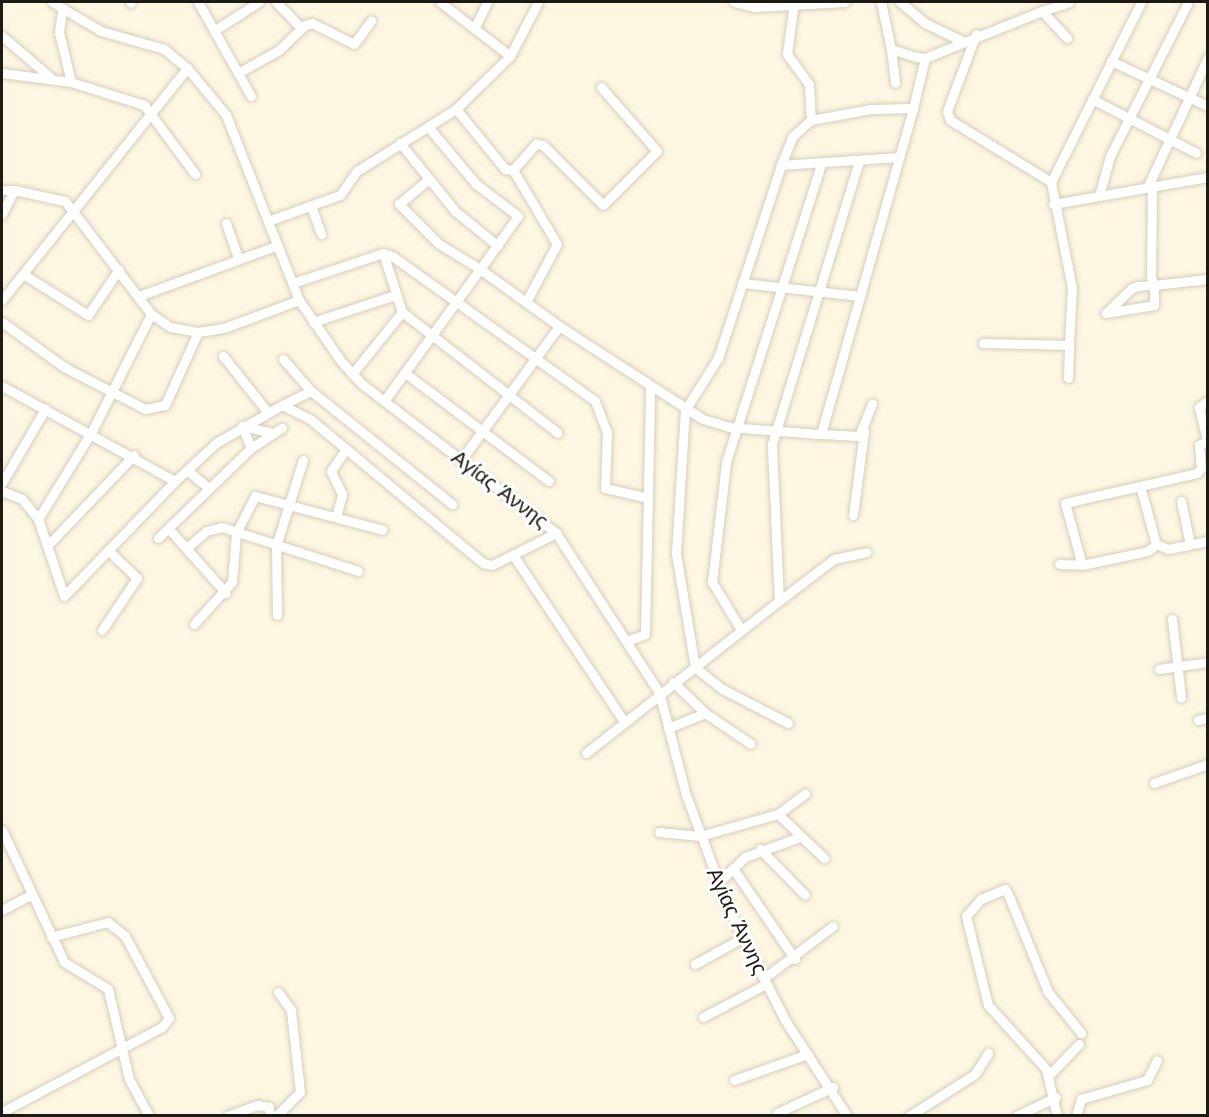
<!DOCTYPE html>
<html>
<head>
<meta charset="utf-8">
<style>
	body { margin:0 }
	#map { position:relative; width:1209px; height:1117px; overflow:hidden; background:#fdf6e2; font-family:"Work Sans",sans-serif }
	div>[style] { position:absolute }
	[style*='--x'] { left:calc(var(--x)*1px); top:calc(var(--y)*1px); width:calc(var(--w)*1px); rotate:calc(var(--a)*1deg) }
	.roads { filter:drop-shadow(0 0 2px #d5cebb) drop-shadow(0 0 2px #d5cebb) }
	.minor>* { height:9px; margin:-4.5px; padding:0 4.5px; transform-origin:4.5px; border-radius:4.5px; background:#fff }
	span { translate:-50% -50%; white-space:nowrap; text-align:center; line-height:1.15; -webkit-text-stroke:6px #fff; paint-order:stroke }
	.street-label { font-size:21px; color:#1d1a13 }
	.frame { position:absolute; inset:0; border:3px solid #1d1a13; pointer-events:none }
</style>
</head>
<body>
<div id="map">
	<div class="roads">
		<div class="minor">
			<div style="--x:52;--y:2;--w:57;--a:30.6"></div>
			<div style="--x:101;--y:31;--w:66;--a:15.9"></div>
			<div style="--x:164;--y:49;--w:30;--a:40"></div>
			<div style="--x:187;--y:68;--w:61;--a:50.3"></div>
			<div style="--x:226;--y:115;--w:199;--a:68.5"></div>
			<div style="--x:299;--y:300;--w:74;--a:55.5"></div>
			<div style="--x:341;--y:361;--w:31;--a:48"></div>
			<div style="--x:362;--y:384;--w:245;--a:37.5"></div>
			<div style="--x:556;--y:533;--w:189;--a:57.1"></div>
			<div style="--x:659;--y:692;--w:106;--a:75.3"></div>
			<div style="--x:686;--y:795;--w:123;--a:69.5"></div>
			<div style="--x:729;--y:910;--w:123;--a:63"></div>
			<div style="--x:785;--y:1020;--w:114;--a:57.1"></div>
			<div style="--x:130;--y:2;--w:1;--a:45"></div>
			<div style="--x:198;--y:2;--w:108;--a:60.6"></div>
			<div style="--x:276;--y:2;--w:37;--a:46"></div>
			<div style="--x:440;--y:2;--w:88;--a:37.6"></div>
			<div style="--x:734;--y:2;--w:21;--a:14"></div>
			<div style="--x:754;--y:7;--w:91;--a:-3.1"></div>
			<div style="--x:794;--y:2;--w:52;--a:97.7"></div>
			<div style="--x:787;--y:54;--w:37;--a:54"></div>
			<div style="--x:809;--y:84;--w:36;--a:87"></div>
			<div style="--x:881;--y:2;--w:48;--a:78"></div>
			<div style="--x:891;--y:49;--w:26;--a:18"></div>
			<div style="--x:916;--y:57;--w:9;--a:6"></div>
			<div style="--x:925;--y:58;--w:126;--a:-21.9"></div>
			<div style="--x:1042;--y:11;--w:37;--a:47"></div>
			<div style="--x:900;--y:2;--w:33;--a:40"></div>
			<div style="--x:925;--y:23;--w:41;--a:25.9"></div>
			<div style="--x:1042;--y:11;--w:28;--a:-18"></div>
			<div style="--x:62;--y:12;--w:20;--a:99"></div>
			<div style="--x:59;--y:32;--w:51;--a:76.5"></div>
			<div style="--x:71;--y:82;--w:77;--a:17.5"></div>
			<div style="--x:144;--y:105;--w:86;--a:53.5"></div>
			<div style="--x:475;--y:27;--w:28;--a:-64"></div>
			<div style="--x:215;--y:30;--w:52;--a:-32.5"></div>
			<div style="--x:976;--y:34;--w:82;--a:110.6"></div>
			<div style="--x:947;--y:111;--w:9;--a:72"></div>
			<div style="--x:950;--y:120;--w:119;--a:31.5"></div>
			<div style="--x:2;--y:36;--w:63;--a:40.5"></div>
			<div style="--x:891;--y:49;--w:34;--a:83"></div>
			<div style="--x:1111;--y:61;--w:107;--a:24.9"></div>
			<div style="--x:2;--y:73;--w:70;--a:7.4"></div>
			<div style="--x:238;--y:73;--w:47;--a:-29.3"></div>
			<div style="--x:279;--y:50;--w:36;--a:-44"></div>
			<div style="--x:305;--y:25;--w:7;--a:-16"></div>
			<div style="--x:312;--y:23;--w:47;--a:26.6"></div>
			<div style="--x:354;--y:44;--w:29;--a:-54"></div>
			<div style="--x:1092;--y:99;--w:117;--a:27.4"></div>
			<div style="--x:456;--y:109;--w:77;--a:50.8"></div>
			<div style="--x:505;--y:169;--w:8;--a:7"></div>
			<div style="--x:513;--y:170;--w:35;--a:-49"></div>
			<div style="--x:536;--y:144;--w:7;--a:8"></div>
			<div style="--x:543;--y:145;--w:85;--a:45"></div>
			<div style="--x:603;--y:205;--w:76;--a:-45"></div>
			<div style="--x:657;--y:151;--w:85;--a:-131.2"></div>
			<div style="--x:429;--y:128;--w:73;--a:50"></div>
			<div style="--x:476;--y:184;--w:53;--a:37.3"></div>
			<div style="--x:518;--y:216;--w:65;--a:125.6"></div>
			<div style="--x:480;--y:269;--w:48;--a:-148.6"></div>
			<div style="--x:439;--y:244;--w:57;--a:-135"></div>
			<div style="--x:399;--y:204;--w:39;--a:-40"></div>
			<div style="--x:400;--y:143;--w:87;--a:51"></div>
			<div style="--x:455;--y:211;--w:55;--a:39.1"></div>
			<div style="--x:781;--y:165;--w:31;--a:-68"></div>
			<div style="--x:793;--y:136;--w:24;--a:-42"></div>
			<div style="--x:811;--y:120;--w:61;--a:-10.4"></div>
			<div style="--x:871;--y:109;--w:42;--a:-1.4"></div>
			<div style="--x:913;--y:108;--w:51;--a:-76.5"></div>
			<div style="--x:513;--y:170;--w:86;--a:59.3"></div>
			<div style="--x:557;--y:244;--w:66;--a:118.1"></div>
			<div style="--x:1152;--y:187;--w:90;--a:90.6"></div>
			<div style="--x:1151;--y:277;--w:9;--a:69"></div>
			<div style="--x:1154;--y:285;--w:20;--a:90"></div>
			<div style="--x:1154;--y:305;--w:49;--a:170.5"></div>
			<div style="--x:1106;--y:313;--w:36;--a:-44"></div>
			<div style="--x:1132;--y:288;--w:6;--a:-18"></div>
			<div style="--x:1138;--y:286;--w:16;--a:-4"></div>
			<div style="--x:1154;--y:285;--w:54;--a:-6.3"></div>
			<div style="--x:1147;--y:188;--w:145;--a:-65"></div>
			<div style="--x:2;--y:190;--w:12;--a:0"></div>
			<div style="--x:1099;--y:196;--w:41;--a:-74.6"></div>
			<div style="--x:1110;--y:156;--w:173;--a:-63.1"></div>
			<div style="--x:1053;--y:204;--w:157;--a:-9.9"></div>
			<div style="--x:311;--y:206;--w:30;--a:70"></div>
			<div style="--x:2;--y:214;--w:27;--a:-63"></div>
			<div style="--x:14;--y:190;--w:52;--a:12.2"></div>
			<div style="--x:65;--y:201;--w:142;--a:52.7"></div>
			<div style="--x:151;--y:314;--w:23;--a:34"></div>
			<div style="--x:170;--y:327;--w:28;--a:10"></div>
			<div style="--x:198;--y:332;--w:26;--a:-9"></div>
			<div style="--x:224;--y:328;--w:80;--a:-20.5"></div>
			<div style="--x:268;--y:221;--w:77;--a:-19.9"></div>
			<div style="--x:340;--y:195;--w:29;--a:-55"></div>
			<div style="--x:357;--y:171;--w:117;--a:-32.1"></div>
			<div style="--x:456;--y:109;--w:76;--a:-44.5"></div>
			<div style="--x:510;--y:56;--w:61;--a:-62.6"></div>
			<div style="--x:226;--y:223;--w:37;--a:71"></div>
			<div style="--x:383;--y:253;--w:62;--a:72.1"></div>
			<div style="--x:402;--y:312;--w:197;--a:37.8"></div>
			<div style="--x:23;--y:274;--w:77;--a:32.2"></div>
			<div style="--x:88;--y:315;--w:55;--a:-56"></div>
			<div style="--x:293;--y:283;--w:95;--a:-18.4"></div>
			<div style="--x:383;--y:253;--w:9;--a:18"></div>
			<div style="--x:392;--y:256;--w:249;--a:35.5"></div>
			<div style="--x:595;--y:401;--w:33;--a:69"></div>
			<div style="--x:607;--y:432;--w:56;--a:92"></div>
			<div style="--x:605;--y:488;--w:44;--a:13.1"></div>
			<div style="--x:742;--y:283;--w:119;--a:6.3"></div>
			<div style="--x:139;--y:296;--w:148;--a:-20.1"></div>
			<div style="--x:2;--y:300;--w:297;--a:-51.4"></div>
			<div style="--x:2;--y:322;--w:77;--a:36"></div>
			<div style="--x:64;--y:367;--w:91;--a:27.4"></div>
			<div style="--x:145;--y:409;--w:20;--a:-11"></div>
			<div style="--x:165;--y:405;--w:80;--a:-65.7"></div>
			<div style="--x:313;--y:322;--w:86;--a:-18.2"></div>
			<div style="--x:983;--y:343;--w:86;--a:1.3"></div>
			<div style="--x:1069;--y:345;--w:57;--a:-87"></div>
			<div style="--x:1072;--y:288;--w:108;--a:-101.2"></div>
			<div style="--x:1051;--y:182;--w:201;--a:-63.4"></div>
			<div style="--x:223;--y:356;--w:69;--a:51.5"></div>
			<div style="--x:283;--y:359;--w:43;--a:48.8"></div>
			<div style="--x:311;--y:391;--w:181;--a:38.7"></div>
			<div style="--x:405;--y:373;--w:180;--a:36.9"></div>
			<div style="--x:352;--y:374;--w:80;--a:-51.1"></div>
			<div style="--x:1068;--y:378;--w:33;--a:-88"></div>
			<div style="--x:2;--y:386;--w:197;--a:28.8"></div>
			<div style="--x:175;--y:481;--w:56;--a:-42.8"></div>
			<div style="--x:216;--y:443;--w:76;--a:-29.9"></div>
			<div style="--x:282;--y:405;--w:31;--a:27"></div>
			<div style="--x:310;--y:419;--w:225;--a:39.8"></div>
			<div style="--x:483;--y:563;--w:9;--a:13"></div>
			<div style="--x:492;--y:565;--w:72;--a:-26.6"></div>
			<div style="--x:384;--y:401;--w:163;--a:-54"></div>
			<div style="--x:480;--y:269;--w:97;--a:35.8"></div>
			<div style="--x:282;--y:405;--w:32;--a:-26"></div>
			<div style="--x:242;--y:426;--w:32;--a:13"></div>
			<div style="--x:242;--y:426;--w:24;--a:68"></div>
			<div style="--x:821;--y:434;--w:38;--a:3"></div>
			<div style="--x:859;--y:436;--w:35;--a:-68"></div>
			<div style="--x:1207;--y:440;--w:34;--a:-104"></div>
			<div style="--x:1199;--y:407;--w:11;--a:-34"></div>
			<div style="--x:461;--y:460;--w:166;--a:-53.8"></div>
			<div style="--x:559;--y:326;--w:171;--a:32.9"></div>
			<div style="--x:703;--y:419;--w:27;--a:17"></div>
			<div style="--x:729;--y:427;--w:92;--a:4.4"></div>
			<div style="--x:821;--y:434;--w:339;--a:-74.2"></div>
			<div style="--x:187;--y:470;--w:26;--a:40"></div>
			<div style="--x:2;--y:483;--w:86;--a:-59.8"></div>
			<div style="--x:1140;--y:486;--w:60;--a:74.6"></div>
			<div style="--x:2;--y:491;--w:22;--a:22"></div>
			<div style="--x:22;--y:499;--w:26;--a:51"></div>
			<div style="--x:38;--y:519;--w:81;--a:71.3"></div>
			<div style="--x:64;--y:596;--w:160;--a:-46"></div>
			<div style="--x:1181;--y:501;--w:44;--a:78.2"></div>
			<div style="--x:853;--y:515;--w:85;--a:-82.5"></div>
			<div style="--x:336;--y:517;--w:24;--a:-75"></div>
			<div style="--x:342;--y:494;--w:25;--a:-116"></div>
			<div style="--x:331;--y:471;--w:27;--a:-56"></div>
			<div style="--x:38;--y:519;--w:101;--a:-58.4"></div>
			<div style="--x:91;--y:433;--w:133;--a:-63.2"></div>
			<div style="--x:168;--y:528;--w:87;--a:48.3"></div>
			<div style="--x:158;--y:538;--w:129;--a:-44.1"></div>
			<div style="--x:251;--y:448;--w:37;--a:-33"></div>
			<div style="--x:48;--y:545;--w:124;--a:-46.3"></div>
			<div style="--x:189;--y:546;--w:23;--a:-41"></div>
			<div style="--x:206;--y:531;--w:16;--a:-14"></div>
			<div style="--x:222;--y:527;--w:143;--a:17.9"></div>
			<div style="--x:513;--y:555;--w:198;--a:56.3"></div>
			<div style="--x:1059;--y:564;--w:23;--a:2"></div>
			<div style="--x:1082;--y:565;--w:67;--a:-12"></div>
			<div style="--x:1148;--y:551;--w:11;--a:-41"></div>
			<div style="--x:1156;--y:544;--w:13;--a:23"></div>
			<div style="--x:1168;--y:549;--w:41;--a:-11.3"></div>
			<div style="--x:1082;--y:565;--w:64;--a:-105.3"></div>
			<div style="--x:1065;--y:503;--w:135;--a:-12.8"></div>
			<div style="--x:1197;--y:473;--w:6;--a:-51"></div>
			<div style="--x:1201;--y:468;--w:23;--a:-95"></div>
			<div style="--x:1199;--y:445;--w:10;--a:-29"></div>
			<div style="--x:779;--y:601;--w:69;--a:-37.4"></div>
			<div style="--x:834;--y:559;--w:33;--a:-12"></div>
			<div style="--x:277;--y:615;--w:69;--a:-90.8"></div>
			<div style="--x:276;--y:546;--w:90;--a:-72.6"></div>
			<div style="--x:1172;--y:619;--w:79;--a:83.4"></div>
			<div style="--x:194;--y:624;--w:57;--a:-47.9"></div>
			<div style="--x:232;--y:582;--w:49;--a:-85.3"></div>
			<div style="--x:236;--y:533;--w:42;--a:-62.8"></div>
			<div style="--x:255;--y:496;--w:132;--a:14.9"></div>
			<div style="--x:740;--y:628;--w:54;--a:-121.3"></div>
			<div style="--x:712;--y:582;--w:121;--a:-83.3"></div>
			<div style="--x:726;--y:462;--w:313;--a:-72.3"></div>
			<div style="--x:102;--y:630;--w:63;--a:-56.1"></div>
			<div style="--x:137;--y:578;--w:39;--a:-136"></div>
			<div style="--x:626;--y:641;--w:20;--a:-20"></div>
			<div style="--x:645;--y:634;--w:248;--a:-88.8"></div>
			<div style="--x:1159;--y:669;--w:49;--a:-8.1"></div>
			<div style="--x:673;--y:682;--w:45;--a:44.1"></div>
			<div style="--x:705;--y:713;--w:55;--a:34"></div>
			<div style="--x:1198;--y:720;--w:10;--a:-11"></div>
			<div style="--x:788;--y:723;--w:74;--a:-152.7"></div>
			<div style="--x:722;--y:689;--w:35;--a:-141"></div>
			<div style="--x:695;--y:667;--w:107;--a:-38.2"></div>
			<div style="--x:779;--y:601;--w:157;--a:-92.6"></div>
			<div style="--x:772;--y:444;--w:295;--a:-72.9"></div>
			<div style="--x:668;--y:728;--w:40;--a:-22"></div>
			<div style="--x:586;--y:753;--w:139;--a:-38.3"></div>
			<div style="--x:695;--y:667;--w:116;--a:-99.5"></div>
			<div style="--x:676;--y:553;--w:143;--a:-86.4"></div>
			<div style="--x:685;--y:410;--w:62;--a:-57.6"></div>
			<div style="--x:718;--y:358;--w:203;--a:-71.9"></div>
			<div style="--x:781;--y:165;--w:118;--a:-3.9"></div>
			<div style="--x:1154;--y:783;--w:57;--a:-19.4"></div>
			<div style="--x:778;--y:814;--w:34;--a:-37"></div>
			<div style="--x:2;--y:830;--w:146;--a:64.8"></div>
			<div style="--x:64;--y:962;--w:52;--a:31.5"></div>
			<div style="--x:108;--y:989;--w:92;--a:76.9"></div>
			<div style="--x:129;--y:1079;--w:42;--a:61.6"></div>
			<div style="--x:659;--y:832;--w:41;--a:5.6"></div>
			<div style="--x:700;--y:836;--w:81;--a:-15.8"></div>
			<div style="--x:778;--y:814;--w:64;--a:43.7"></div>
			<div style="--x:760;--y:849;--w:64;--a:45.6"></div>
			<div style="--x:734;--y:870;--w:108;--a:55.6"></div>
			<div style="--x:718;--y:883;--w:37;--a:-44"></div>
			<div style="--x:745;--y:857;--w:59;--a:-20"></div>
			<div style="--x:2;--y:910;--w:34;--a:-28"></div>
			<div style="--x:695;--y:964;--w:54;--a:-29"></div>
			<div style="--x:764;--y:978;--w:86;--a:-37"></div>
			<div style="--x:703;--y:1017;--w:71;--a:-27.6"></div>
			<div style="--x:1049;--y:1075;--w:43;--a:-45.9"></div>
			<div style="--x:734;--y:1080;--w:78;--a:-19.4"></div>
			<div style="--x:2;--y:1112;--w:181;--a:-28"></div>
			<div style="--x:162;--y:1027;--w:11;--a:-52"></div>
			<div style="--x:169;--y:1018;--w:93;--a:-118.2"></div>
			<div style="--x:125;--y:936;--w:22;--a:-141"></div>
			<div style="--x:108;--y:922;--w:59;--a:165.3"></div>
			<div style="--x:777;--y:1113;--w:62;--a:-24.9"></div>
			<div style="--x:227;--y:1116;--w:32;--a:-20"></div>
			<div style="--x:257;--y:1105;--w:12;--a:9"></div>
			<div style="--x:269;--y:1107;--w:9;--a:84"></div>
			<div style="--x:276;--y:1116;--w:34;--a:-45"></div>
			<div style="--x:300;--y:1092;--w:82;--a:-96.3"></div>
			<div style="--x:291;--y:1010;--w:22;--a:-126"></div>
			<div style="--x:909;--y:1116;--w:78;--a:-32.5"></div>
			<div style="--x:975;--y:1074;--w:25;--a:-58"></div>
			<div style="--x:1016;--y:1116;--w:44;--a:-25.4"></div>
			<div style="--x:1057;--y:1116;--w:48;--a:-103.2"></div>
			<div style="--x:1046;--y:1069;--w:86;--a:-132.2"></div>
			<div style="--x:988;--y:1005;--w:92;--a:-103.9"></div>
			<div style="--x:966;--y:916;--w:23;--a:-49"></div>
			<div style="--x:981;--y:899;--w:26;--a:-23"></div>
			<div style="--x:1005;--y:889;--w:6;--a:59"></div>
			<div style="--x:1008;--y:894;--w:106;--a:67.8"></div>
			<div style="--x:1048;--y:992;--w:53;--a:51.2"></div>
			<div style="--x:1076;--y:1116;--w:18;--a:-74"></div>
			<div style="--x:1081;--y:1099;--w:69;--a:-16.1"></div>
			<div style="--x:1147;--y:1080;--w:22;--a:-63"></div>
		</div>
	</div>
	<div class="street-label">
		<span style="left:500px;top:489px;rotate:37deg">Αγίας Άννης</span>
		<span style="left:737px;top:921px;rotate:65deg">Αγίας Άννης</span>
	</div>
	<div class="frame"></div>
</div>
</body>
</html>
